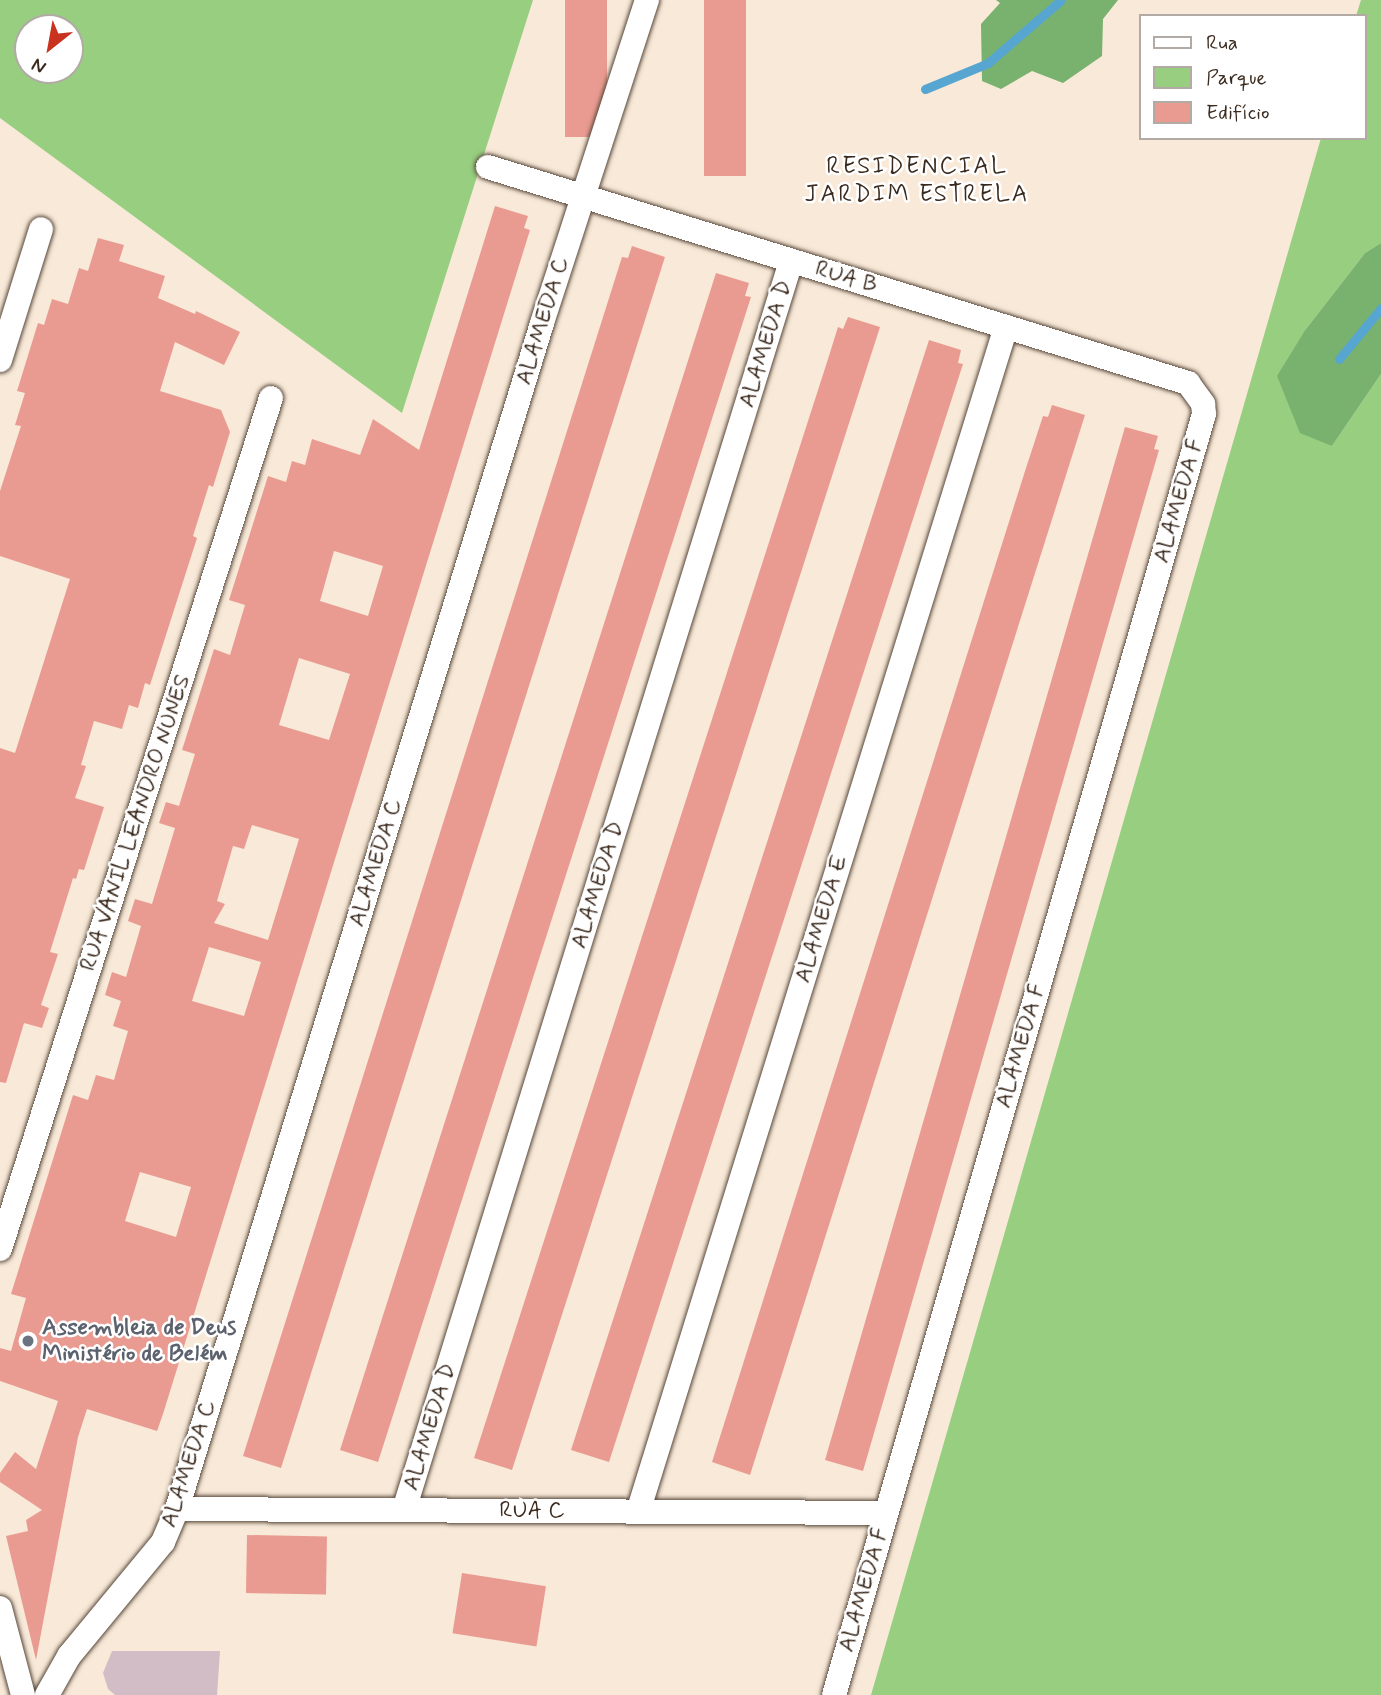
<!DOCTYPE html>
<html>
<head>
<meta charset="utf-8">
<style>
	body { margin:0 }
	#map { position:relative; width:1381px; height:1695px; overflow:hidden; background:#f8e9d8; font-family:Mynerve,sans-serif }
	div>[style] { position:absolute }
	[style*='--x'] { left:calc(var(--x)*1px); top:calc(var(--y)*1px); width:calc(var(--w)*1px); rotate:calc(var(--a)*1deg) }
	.industrial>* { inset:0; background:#d2bdc6 }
	.green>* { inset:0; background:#97ce80 }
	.forest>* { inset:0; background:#79b16e }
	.stream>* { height:9px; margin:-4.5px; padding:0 4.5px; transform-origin:4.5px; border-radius:4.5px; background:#57a6d1 }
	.building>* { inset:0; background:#ea9b91; transform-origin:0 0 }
	.roads { filter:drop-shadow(0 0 2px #57473a) drop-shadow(0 0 2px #57473a) }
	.street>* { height:24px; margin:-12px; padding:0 12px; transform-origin:12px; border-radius:12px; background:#fff }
	.dots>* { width:19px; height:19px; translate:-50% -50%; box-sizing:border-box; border:4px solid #fff; border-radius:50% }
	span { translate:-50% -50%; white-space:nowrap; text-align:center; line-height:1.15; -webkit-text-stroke:5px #fff; paint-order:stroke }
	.street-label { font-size:23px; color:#3b2a1e }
	.worship-label { font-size:23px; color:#5b616d; font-weight:700 }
	.left { translate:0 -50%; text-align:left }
	.neighbourhood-label { font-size:24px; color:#3b2a1e; letter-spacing:2px }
	.legend { position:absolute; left:1139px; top:14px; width:228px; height:126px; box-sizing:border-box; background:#fff; border:2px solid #b1aaa5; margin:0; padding:9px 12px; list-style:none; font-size:21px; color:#3b2a1e }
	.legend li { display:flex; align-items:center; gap:14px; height:35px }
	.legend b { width:35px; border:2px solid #b1aaa5 }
	.north { position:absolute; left:14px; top:14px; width:70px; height:70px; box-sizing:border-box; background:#fff; border:2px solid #b1aaa5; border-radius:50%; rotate:211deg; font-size:19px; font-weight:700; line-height:28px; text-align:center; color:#3b2a1e }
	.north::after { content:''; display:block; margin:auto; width:24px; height:32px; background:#c8321e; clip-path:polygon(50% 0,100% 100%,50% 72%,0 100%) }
</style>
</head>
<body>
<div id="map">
	<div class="industrial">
		<div style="clip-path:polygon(112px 1651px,220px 1651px,217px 1695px,115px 1695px,108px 1689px,103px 1673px)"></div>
	</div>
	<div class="green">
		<div style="clip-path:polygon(evenodd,0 0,533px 0,402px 413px,0 118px,0 0,28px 28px,70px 28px,70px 70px,28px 70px,28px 28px)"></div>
		<div style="clip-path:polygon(1361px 0,1381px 0,1381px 243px,1365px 253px,1306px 329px,1332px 446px,1381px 374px,1381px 1695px,871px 1695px,1321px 138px,1365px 138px,1365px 16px,1356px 16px)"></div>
	</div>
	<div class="forest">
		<div style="clip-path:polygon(996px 0,1118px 0,1103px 19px,1102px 56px,1063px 83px,1032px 71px,1001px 89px,982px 81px,981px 24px,1000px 3px)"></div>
		<div style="clip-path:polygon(1381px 243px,1381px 374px,1332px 446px,1300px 433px,1277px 376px,1306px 329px,1365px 253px)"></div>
	</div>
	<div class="stream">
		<div style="--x:925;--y:89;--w:68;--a:-22.4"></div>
		<div style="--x:988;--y:63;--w:96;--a:-40.8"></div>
		<div style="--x:1339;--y:359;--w:66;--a:-50.5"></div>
	</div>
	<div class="building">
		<div style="left:565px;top:0;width:42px;height:137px"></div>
		<div style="left:704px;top:0;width:42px;height:176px"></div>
		<div style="clip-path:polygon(evenodd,495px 206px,528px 216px,524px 228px,530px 230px,163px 1414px,157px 1431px,87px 1409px,78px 1437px,36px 1660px,6px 1536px,28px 1531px,26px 1520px,42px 1510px,0 1482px,0 1473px,15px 1452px,36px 1469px,58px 1401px,0 1381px,0 1348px,11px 1351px,26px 1298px,11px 1294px,73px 1095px,88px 1100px,96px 1075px,114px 1080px,128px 1031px,113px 1026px,121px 1001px,105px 995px,112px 972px,126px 977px,141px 926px,128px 921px,135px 899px,152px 904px,175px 828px,159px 823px,166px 802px,179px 806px,195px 754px,182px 750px,214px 649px,230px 655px,245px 605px,229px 600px,268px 476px,286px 482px,292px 461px,305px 465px,312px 439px,360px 455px,373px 419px,419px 450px,495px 206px,334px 551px,383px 566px,368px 616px,320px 601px,334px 551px,495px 206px,299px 658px,350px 674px,329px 740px,279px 725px,299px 658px,495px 206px,252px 825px,299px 839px,268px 940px,214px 923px,225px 904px,217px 901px,233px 846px,244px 849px,252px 825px,495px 206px,209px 947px,261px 962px,244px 1016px,192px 1001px,209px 947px,495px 206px,140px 1172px,191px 1187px,176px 1237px,125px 1221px,140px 1172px)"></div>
		<div style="clip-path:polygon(98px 238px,124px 245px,119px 261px,165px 276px,158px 298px,195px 314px,196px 311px,240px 332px,224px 365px,175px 342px,160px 391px,221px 410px,230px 432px,213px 487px,209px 485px,193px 536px,197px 538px,150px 685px,145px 683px,138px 708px,129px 705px,122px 729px,94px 721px,81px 765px,86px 766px,75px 798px,104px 807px,84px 870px,79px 869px,76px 879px,73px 878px,50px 952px,58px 954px,41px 1005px,49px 1008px,42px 1028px,24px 1023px,6px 1083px,0 1082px,0 748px,15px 753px,70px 579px,0 556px,0 491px,21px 426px,15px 425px,25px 393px,17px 391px,38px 323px,44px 325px,52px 299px,68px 304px,79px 268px,88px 271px)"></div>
		<div style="clip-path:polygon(632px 246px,665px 257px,281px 1468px,243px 1456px,622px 257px,628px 258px)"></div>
		<div style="clip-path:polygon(716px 273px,749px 283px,745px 296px,751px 297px,378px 1462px,340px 1450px)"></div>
		<div style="clip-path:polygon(848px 317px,880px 327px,512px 1470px,474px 1458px,828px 359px,838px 327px,843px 329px)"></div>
		<div style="clip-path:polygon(929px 340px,961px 350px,958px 363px,963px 364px,609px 1462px,571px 1450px)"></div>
		<div style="clip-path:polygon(1052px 405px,1085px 415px,750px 1475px,712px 1462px,1026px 468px,1043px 416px,1048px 417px)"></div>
		<div style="clip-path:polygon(1125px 427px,1158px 436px,1154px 449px,1159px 450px,863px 1471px,825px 1460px)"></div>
		<div style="left:247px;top:1535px;width:80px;height:58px;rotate:1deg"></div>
		<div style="left:462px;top:1573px;width:85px;height:61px;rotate:9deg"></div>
	</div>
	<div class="roads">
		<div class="street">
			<div style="--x:488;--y:167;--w:733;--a:17.15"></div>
			<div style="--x:1188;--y:383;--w:26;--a:54"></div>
			<div style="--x:1203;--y:404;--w:10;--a:84"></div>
			<div style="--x:1204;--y:414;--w:1333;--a:106.11"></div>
			<div style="--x:0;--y:360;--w:137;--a:-72.6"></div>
			<div style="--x:0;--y:1249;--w:893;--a:-72.34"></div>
			<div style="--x:177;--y:1509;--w:709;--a:0.32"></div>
			<div style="--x:404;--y:1510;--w:1308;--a:-72.78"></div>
			<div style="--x:638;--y:1512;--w:1241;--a:-72.75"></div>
			<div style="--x:0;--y:1608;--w:90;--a:75.2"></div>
			<div style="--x:47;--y:1695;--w:45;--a:-60.6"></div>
			<div style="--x:69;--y:1656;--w:148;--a:-50.5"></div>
			<div style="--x:163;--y:1542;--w:36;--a:-67"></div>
			<div style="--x:177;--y:1509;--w:1241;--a:-72.89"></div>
			<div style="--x:542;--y:323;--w:340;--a:-72"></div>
		</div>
	</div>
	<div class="dots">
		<div style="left:28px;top:1341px;background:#6b7280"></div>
	</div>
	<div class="street-label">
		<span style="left:846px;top:278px;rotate:17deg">RUA B</span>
		<span style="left:543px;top:321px;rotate:-73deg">ALAMEDA C</span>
		<span style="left:766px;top:344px;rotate:-73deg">ALAMEDA D</span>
		<span style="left:1179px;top:501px;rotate:-74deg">ALAMEDA F</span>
		<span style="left:136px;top:823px;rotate:-72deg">RUA VANIL LEANDRO NUNES</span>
		<span style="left:376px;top:863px;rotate:-73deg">ALAMEDA C</span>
		<span style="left:598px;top:885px;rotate:-73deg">ALAMEDA D</span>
		<span style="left:822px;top:919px;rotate:-73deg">ALAMEDA E</span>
		<span style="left:1021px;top:1046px;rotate:-74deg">ALAMEDA F</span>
		<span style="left:430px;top:1427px;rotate:-73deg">ALAMEDA D</span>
		<span style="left:189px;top:1464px;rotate:-72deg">ALAMEDA C</span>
		<span style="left:532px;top:1511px">RUA C</span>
		<span style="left:864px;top:1590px;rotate:-74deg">ALAMEDA F</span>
	</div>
	<div class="worship-label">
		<span class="left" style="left:42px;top:1341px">Assembleia de Deus<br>Ministério de Belém</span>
	</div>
	<div class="neighbourhood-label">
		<span style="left:917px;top:181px">RESIDENCIAL<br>JARDIM ESTRELA</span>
	</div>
	<ul class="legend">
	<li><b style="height:9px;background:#fff"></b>Rua</li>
	<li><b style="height:19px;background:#97ce80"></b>Parque</li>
	<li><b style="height:19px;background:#ea9b91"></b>Edifício</li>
	</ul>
	<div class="north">N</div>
</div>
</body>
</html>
